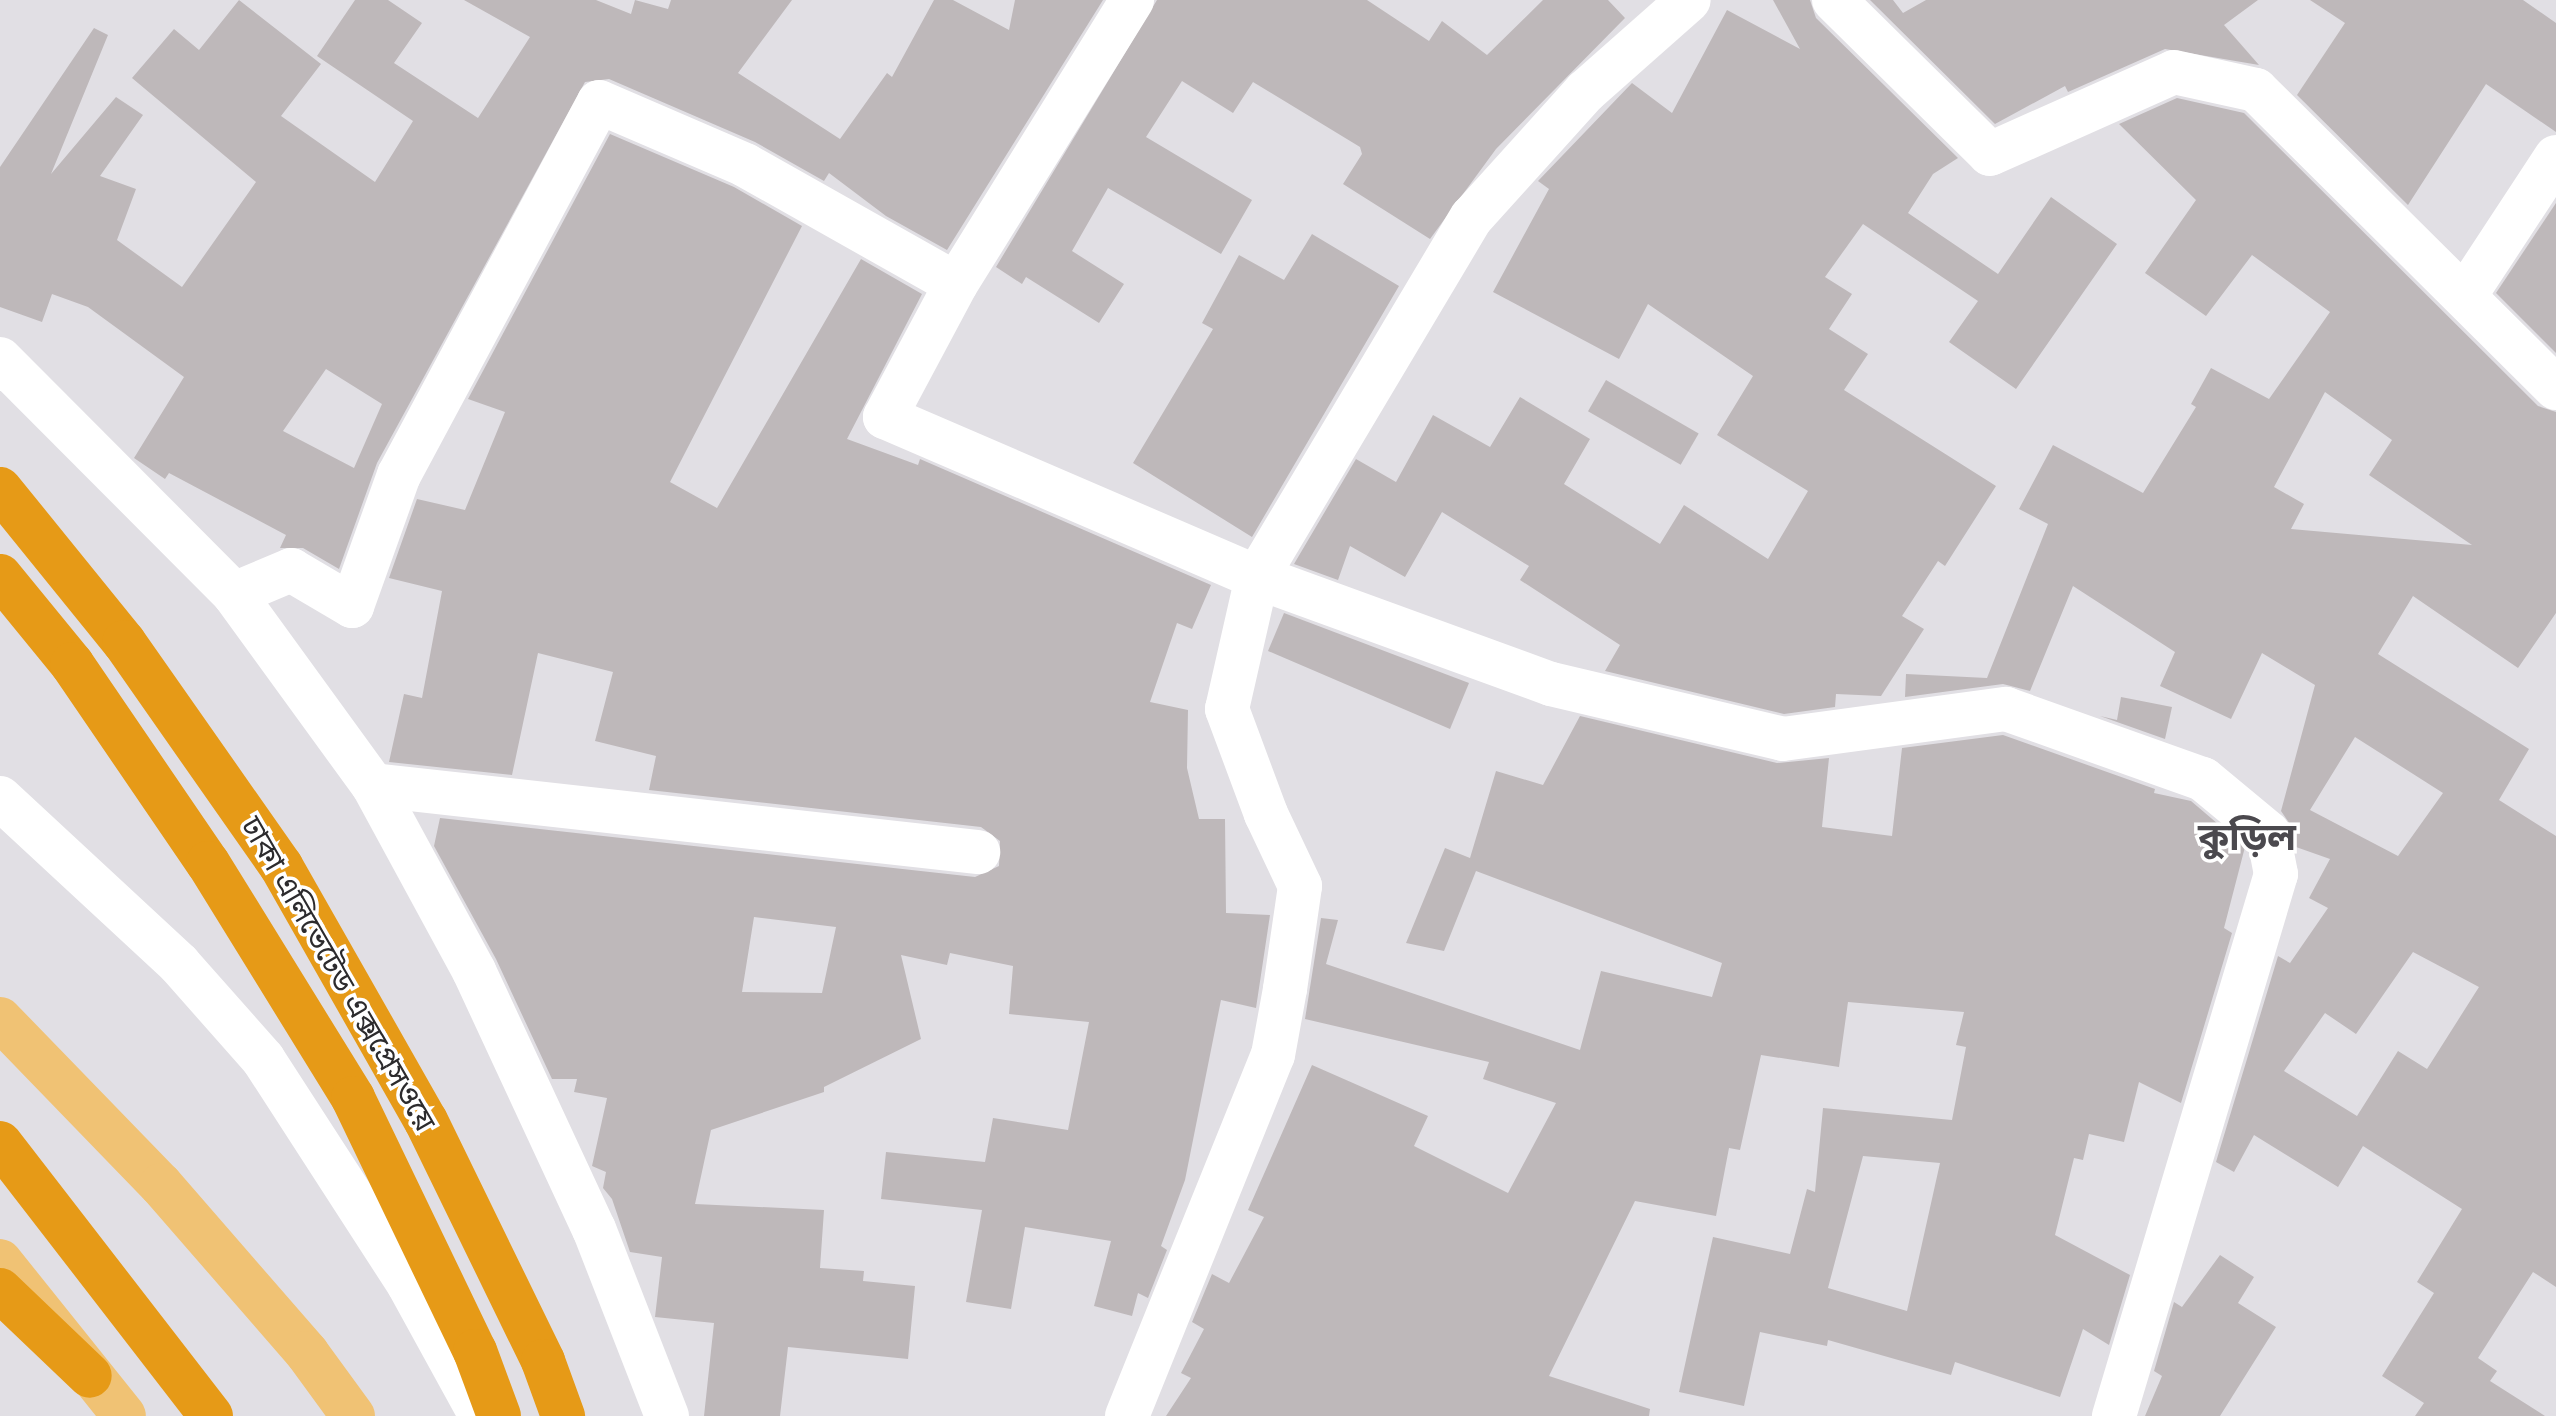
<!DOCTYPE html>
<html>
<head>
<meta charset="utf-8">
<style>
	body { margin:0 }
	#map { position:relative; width:2556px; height:1416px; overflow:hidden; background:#e1dfe4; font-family:"Space Grotesk","Noto Sans Bengali",sans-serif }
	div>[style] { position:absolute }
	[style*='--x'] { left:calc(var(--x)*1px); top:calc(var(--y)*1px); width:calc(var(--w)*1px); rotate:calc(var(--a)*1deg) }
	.building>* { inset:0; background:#beb8ba; transform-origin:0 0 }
	.minor>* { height:44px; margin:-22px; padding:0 22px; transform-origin:22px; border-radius:22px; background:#fff }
	.major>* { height:44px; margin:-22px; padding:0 22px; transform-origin:22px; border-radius:22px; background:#f0c274 }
	.highway>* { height:44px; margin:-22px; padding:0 22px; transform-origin:22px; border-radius:22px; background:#e69a17 }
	span { translate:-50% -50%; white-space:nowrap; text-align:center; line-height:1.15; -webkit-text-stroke:7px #fff; paint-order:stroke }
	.street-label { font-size:30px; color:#2c2b2d }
	.district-label { font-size:38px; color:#4b494e; font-weight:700 }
</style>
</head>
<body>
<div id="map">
	<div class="building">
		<div style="clip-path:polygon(evenodd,239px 0,321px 64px,281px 116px,375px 182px,413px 121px,317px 56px,355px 0,388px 0,422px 23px,394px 63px,478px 118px,530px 37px,464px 0,596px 0,631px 14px,635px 0,668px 9px,671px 0,792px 0,738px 73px,840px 139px,887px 73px,892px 77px,934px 0,953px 0,1009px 30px,1015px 0,1103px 0,947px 250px,886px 216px,829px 173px,824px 181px,755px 142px,609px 79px,585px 82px,377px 463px,339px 569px,303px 548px,280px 548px,286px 535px,169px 473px,165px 479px,134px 458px,184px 377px,88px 307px,52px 294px,42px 322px,0 307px,0 167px,94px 28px,108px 35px,51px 174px,116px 97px,143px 115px,100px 176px,136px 189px,117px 240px,182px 287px,256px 182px,132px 78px,174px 29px,199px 50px,239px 0,326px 369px,382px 404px,354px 468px,283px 431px,326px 369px)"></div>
		<div style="clip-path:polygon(1157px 0,1367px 0,1429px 41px,1442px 21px,1487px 55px,1543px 0,1608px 0,1625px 18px,1496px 149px,1430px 239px,1343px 184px,1362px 154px,1360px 147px,1253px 82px,1233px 113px,1182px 81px,1146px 137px,1252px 200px,1221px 254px,1108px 188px,1072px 251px,1124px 284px,1099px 323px,1026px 277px,1022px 284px,996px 267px)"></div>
		<div style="clip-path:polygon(1773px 0,1810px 0,1816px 18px,1958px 158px,1933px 174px,1908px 213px,1998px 274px,2051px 197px,2117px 244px,2016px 389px,1949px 342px,1978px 301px,1863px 224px,1825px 277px,1852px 294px,1829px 329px,1868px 354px,1844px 390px,1996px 486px,1945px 566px,1938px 561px,1902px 616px,1924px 629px,1881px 696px,1836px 694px,1835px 707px,1784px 714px,1605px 671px,1620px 645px,1520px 580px,1529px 566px,1442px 512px,1405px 577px,1350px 546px,1338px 580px,1294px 564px,1356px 459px,1396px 482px,1433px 415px,1490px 447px,1520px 397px,1590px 439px,1564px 484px,1660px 544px,1684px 505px,1768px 559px,1808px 491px,1717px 435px,1753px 376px,1648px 304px,1619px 359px,1493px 292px,1549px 189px,1538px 181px,1632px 83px,1672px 113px,1727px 10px,1800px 49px)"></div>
		<div style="clip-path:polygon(1870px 0,1893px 0,1903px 13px,1926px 0,2258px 0,2224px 25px,2259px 65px,2165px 49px,2068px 92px,2065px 86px,1995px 124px)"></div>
		<div style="clip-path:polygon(2310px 0,2523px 0,2556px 23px,2556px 132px,2486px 84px,2408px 205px,2297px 95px,2345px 23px)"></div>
		<div style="clip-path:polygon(evenodd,2177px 98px,2244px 113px,2538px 406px,2556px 412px,2556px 613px,2518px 668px,2413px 596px,2378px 654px,2529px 749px,2499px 800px,2556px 836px,2556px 1287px,2533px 1272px,2478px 1358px,2497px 1371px,2490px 1381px,2545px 1416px,2415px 1416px,2424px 1403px,2382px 1376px,2434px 1293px,2417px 1282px,2462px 1209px,2363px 1146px,2338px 1187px,2254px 1135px,2234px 1172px,2216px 1162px,2278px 956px,2290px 963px,2328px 908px,2309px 898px,2330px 859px,2296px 847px,2292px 827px,2281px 811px,2315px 685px,2262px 653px,2231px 719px,2160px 686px,2175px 652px,2073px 586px,2030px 691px,2003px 684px,1905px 697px,1906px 674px,1987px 678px,2048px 524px,2019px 509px,2053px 445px,2143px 493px,2196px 407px,2191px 404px,2211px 368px,2269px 399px,2330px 312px,2252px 255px,2206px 316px,2145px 273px,2196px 200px,2119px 124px,2177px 98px,2325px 392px,2392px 440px,2369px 475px,2472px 545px,2291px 529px,2304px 504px,2274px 487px,2325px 392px,2177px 98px,2355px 737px,2443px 793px,2398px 856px,2310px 810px,2355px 737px,2177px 98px,2413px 952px,2479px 987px,2427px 1069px,2398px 1051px,2357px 1116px,2284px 1071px,2325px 1013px,2356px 1034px,2413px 952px)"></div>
		<div style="clip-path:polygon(evenodd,610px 134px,734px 187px,802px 226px,670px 482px,717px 508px,861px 259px,922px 294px,847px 439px,918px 465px,920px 459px,1211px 585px,1192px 629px,1177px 623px,1150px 702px,1188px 710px,1187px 768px,1199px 819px,1225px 819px,1226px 913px,1270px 915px,1256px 1008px,1221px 1000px,1185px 1180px,1161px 1246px,1167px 1250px,1148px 1298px,1138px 1293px,1132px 1316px,1094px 1306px,1111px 1241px,1025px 1227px,1011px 1309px,966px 1302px,982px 1210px,881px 1199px,886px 1152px,985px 1162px,993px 1118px,1068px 1130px,1089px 1022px,1009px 1014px,1013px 966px,950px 953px,947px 965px,901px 955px,921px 1039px,824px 1087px,824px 1092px,711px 1130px,695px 1204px,824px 1210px,820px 1268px,864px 1271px,863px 1281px,915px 1286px,908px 1359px,788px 1347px,780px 1416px,704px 1416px,714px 1323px,655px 1317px,662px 1257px,630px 1252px,612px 1199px,603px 1188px,606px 1172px,592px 1166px,607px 1098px,574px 1092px,577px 1079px,552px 1079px,496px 959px,434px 846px,440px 818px,975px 877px,999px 866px,1000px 841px,981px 827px,649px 790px,656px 756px,595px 741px,613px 672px,538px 653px,512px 775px,389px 762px,404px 694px,422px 698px,442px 591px,389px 578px,417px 499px,465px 510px,505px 412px,468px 399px,610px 134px,754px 917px,836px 927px,822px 993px,742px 992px,754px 917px)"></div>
		<div style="clip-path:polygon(2556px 203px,2556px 353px,2496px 293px)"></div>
		<div style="clip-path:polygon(1312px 234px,1399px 286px,1252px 537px,1133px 463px,1213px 329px,1202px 323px,1239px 255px,1284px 280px)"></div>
		<div style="left:1606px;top:380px;width:107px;height:36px;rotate:30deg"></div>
		<div style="clip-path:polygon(1284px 613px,1469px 683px,1450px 729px,1268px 651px)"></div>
		<div style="clip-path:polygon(2121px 697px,2172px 707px,2165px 739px,2100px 716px,2117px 720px)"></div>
		<div style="clip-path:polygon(evenodd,1580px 716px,1777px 763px,1829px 758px,1822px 827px,1892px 836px,1902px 748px,2003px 735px,2155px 789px,2154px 793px,2191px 801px,2245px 847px,2224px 928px,2232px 933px,2181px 1103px,2139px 1082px,2124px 1142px,2089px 1134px,2083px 1160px,2074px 1158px,2055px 1235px,2130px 1275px,2109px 1345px,2083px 1329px,2060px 1397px,1955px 1362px,1951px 1375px,1828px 1340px,1827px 1346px,1760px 1332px,1744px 1406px,1679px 1392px,1713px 1237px,1790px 1254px,1807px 1189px,1815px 1192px,1823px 1108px,1952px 1120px,1966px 1047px,1956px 1045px,1964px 1012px,1848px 1002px,1839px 1067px,1761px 1055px,1740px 1150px,1729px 1148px,1716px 1216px,1635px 1201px,1549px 1376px,1650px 1409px,1649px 1416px,1166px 1416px,1191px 1378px,1181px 1373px,1204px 1329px,1192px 1322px,1212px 1274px,1229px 1283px,1264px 1217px,1248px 1210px,1312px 1065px,1428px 1116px,1414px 1146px,1508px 1193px,1556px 1103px,1483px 1079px,1489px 1062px,1305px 1019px,1321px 918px,1338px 920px,1326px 964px,1580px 1050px,1601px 971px,1712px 997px,1722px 963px,1476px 871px,1444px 951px,1406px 943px,1445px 848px,1470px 858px,1496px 771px,1543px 785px,1580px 716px,1863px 1156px,1940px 1163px,1907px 1311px,1828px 1288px,1863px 1156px)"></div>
		<div style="clip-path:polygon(2220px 1255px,2254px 1277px,2238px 1303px,2276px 1327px,2220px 1416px,2145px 1416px,2162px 1376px,2154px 1371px,2174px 1302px,2182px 1307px)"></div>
	</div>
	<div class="minor">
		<div style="--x:1834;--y:0;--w:219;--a:44.6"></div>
		<div style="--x:1990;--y:154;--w:201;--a:-24"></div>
		<div style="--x:2174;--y:72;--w:84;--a:12.4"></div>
		<div style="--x:2256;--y:90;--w:423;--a:44.8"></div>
		<div style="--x:956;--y:284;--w:334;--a:-58.2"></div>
		<div style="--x:2466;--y:294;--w:164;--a:-56.7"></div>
		<div style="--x:0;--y:359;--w:332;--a:45.1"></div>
		<div style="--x:234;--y:594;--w:236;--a:54"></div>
		<div style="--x:373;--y:785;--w:212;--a:61.5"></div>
		<div style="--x:474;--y:971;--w:285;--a:65.1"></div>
		<div style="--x:594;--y:1229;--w:201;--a:68.7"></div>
		<div style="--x:234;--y:594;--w:62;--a:-22.8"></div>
		<div style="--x:291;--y:570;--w:71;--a:30.5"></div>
		<div style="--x:352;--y:606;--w:139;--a:-70.3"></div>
		<div style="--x:399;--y:475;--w:423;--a:-61.8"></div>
		<div style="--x:599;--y:102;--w:159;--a:23.3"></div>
		<div style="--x:745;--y:165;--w:242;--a:29.4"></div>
		<div style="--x:956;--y:284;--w:151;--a:118.1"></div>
		<div style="--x:885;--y:417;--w:405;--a:23.3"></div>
		<div style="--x:1257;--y:577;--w:313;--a:20"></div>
		<div style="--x:1551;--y:684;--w:238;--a:13.3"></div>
		<div style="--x:1783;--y:739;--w:225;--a:-7.7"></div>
		<div style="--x:2006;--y:709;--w:209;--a:19.6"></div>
		<div style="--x:2203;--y:779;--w:85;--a:39.7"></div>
		<div style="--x:2268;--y:833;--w:42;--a:79"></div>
		<div style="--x:2276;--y:874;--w:566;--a:106.64"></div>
		<div style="--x:373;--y:785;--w:609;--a:6.32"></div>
		<div style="--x:0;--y:798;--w:244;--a:42.8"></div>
		<div style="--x:179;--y:964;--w:127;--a:48.5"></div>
		<div style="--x:263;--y:1059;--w:269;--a:57.1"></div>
		<div style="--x:409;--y:1285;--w:149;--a:61.2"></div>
		<div style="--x:1127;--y:1416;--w:389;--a:-68"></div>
		<div style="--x:1273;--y:1055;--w:67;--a:-79.7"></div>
		<div style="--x:1285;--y:989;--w:104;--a:-81.7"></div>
		<div style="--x:1300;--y:886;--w:80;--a:-115.3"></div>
		<div style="--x:1266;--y:814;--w:112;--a:-110.4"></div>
		<div style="--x:1227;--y:709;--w:135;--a:-77.2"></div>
		<div style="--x:1257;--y:577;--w:419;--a:-59.2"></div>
		<div style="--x:1472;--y:217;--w:170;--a:-47.9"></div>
		<div style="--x:1586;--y:91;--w:137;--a:-41.5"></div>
	</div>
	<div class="major">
		<div style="--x:0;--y:1019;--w:231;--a:45.9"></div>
		<div style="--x:161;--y:1185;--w:223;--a:49"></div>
		<div style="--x:307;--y:1353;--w:78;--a:53.9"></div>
		<div style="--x:0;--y:1261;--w:198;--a:51.3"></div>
	</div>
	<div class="highway">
		<div style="--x:0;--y:489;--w:197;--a:51"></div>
		<div style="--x:124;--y:642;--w:274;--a:55"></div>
		<div style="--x:281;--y:866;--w:293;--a:60.4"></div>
		<div style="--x:426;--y:1121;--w:267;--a:64"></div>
		<div style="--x:543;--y:1361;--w:59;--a:70"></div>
		<div style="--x:0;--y:576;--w:114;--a:50.7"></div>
		<div style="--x:72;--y:664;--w:241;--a:55.7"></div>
		<div style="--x:208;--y:863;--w:276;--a:58.3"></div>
		<div style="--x:353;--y:1098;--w:281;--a:64.3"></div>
		<div style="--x:475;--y:1351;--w:69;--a:69.7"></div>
		<div style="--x:0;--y:1143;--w:345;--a:52.3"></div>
		<div style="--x:0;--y:1290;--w:124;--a:43.7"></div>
	</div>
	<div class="street-label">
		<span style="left:338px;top:974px;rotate:60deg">ঢাকা এলিভেটেড এক্সপ্রেসওয়ে</span>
	</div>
	<div class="district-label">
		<span style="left:2247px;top:838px">কুড়িল</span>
	</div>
</div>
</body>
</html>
